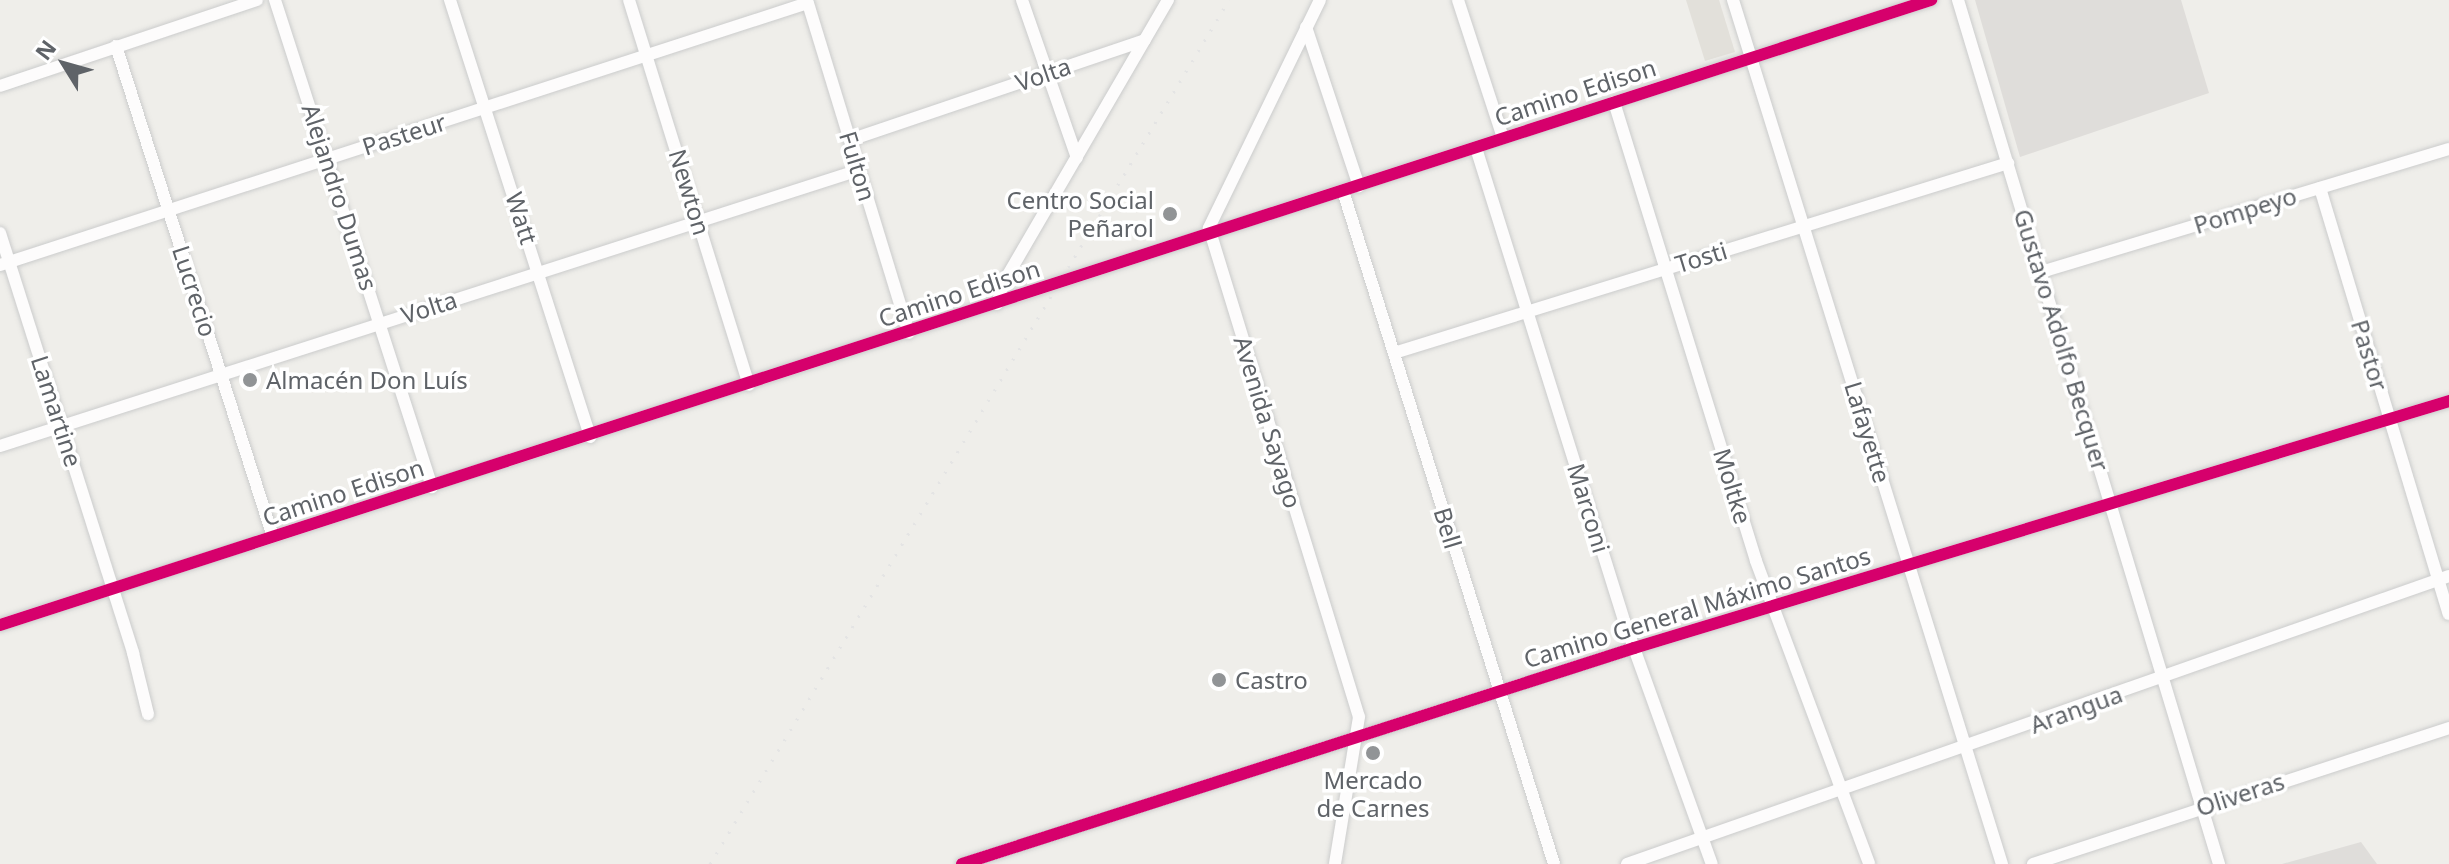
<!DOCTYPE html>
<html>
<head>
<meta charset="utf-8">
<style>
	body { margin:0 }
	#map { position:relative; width:2449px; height:864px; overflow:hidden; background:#efeeea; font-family:"Noto Sans",sans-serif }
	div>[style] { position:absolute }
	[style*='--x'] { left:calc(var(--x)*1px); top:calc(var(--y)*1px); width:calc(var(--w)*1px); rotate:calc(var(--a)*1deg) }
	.industrial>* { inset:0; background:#dfddda }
	.education>* { inset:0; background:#e2e0da }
	.roads { filter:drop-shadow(0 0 2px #cbcccc) drop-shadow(0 0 2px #cbcccc) }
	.minor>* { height:12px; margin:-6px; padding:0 6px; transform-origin:6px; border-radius:6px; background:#fdfcfc }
	.rail>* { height:3px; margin-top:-1.5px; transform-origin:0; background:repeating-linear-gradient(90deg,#e4e4e4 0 2px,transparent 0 12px) }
	.cycleway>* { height:12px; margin:-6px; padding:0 6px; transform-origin:6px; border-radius:6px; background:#d6006c }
	.dots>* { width:22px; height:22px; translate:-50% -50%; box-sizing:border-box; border:4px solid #fff; border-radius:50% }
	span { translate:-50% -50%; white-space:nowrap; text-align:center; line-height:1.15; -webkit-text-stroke:7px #fff; paint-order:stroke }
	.street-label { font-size:24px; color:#5f6368 }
	.poi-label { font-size:24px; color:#5f6368 }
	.right { translate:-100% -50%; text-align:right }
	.left { translate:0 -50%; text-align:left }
	.north { position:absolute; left:24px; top:24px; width:80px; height:80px; -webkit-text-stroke:6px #fff; paint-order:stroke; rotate:307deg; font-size:22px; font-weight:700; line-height:32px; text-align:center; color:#5f6368 }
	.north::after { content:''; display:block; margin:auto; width:28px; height:36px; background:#5f6368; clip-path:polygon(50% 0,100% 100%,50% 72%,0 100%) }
</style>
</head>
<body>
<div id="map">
	<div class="industrial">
		<div style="clip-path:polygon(1975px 0,2181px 0,2209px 93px,2020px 157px)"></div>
		<div style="clip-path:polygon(2361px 842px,2377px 864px,2282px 864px)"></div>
	</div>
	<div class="education">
		<div style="clip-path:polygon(1686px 0,1719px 0,1735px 52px,1705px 61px)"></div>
	</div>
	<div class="roads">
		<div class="minor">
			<div style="--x:275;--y:0;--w:512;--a:72.13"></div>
			<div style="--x:450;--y:0;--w:459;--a:72.2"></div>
			<div style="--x:629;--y:0;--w:403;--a:72.7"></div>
			<div style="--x:807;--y:0;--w:348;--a:73"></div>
			<div style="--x:1022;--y:0;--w:167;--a:70.8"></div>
			<div style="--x:1320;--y:0;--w:254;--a:116"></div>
			<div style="--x:1209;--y:228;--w:511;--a:72.95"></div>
			<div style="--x:1359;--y:717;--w:149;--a:99.3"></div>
			<div style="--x:1458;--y:0;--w:145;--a:71.9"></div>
			<div style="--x:1733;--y:0;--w:905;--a:72.71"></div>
			<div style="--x:1958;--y:0;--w:903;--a:73.19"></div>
			<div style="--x:1306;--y:27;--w:168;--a:71.6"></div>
			<div style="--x:116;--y:46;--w:515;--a:72.27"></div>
			<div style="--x:0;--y:86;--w:271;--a:-18.5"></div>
			<div style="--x:1614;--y:102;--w:480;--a:72.8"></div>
			<div style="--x:1756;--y:561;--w:323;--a:69.5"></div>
			<div style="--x:850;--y:140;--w:311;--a:-18.7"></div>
			<div style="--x:1476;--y:148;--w:498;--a:72.6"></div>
			<div style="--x:1625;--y:623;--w:256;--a:70.2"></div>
			<div style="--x:2320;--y:188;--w:445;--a:73.2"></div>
			<div style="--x:1343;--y:191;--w:705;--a:72.59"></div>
			<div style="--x:0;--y:233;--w:441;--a:72.4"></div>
			<div style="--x:133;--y:653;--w:63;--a:76.2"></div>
			<div style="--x:0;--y:265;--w:849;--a:-17.97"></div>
			<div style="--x:2041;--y:272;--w:426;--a:-16.8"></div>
			<div style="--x:997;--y:304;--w:25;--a:-72"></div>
			<div style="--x:1005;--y:280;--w:324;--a:-59.8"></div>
			<div style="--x:1394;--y:353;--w:643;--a:-17.19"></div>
			<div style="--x:0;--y:446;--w:902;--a:-17.81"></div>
			<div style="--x:0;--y:625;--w:2030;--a:-17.94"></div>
			<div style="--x:962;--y:864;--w:706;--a:-17.82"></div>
			<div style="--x:1634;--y:648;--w:852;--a:-16.86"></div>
			<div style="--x:1627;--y:864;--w:871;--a:-19.31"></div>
			<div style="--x:2033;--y:864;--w:438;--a:-18.1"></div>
		</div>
	</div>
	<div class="rail">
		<div style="--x:710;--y:864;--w:1008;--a:-59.01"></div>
	</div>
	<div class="cycleway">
		<div style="--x:0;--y:625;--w:2030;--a:-17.94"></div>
		<div style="--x:962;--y:864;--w:706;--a:-17.82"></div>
		<div style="--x:1634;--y:648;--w:852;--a:-16.86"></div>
	</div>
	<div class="dots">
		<div style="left:1170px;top:214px;background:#919496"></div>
		<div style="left:250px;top:380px;background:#919496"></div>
		<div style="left:1219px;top:680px;background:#919496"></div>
		<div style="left:1373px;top:753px;background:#919496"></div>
	</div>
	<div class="street-label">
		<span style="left:1043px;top:74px;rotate:-19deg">Volta</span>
		<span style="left:1575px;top:92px;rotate:-18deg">Camino Edison</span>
		<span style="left:404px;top:134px;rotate:-18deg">Pasteur</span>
		<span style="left:858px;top:166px;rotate:73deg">Fulton</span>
		<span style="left:690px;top:192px;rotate:73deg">Newton</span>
		<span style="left:340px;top:197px;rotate:72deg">Alejandro Dumas</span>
		<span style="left:2245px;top:210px;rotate:-17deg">Pompeyo</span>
		<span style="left:522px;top:218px;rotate:72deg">Watt</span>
		<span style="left:1701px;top:257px;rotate:-17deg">Tosti</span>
		<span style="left:195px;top:291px;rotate:72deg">Lucrecio</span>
		<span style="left:959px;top:293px;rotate:-18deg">Camino Edison</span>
		<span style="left:429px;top:307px;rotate:-18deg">Volta</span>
		<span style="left:2062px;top:340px;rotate:73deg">Gustavo Adolfo Becquer</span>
		<span style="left:2370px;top:355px;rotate:73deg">Pastor</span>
		<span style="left:57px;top:411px;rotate:72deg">Lamartine</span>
		<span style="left:1268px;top:422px;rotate:73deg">Avenida Sayago</span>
		<span style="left:1868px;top:432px;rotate:73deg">Lafayette</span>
		<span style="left:1733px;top:486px;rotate:73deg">Moltke</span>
		<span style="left:343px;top:492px;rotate:-18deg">Camino Edison</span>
		<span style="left:1589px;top:508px;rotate:73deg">Marconi</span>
		<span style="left:1448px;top:528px;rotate:73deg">Bell</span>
		<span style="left:1697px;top:607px;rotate:-17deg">Camino General Máximo Santos</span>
		<span style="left:2076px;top:709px;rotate:-20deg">Arangua</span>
		<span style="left:2240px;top:794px;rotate:-18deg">Oliveras</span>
	</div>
	<div class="poi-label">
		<span class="right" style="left:1154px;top:214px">Centro Social<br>Peñarol</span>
		<span class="left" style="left:266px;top:380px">Almacén Don Luís</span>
		<span class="left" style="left:1235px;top:680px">Castro</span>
		<span style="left:1373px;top:794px">Mercado<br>de Carnes</span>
	</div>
	<div class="north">N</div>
</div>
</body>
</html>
